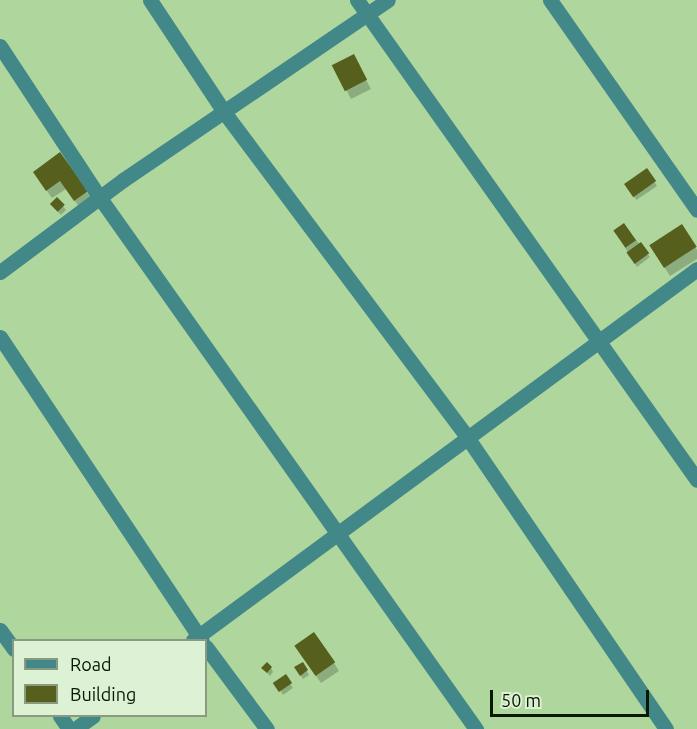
<!DOCTYPE html>
<html>
<head>
<meta charset="utf-8">
<style>
	body { margin:0 }
	#map { position:relative; width:697px; height:729px; overflow:hidden; background:#afd79d; font-family:Ubuntu,sans-serif }
	div>[style] { position:absolute }
	[style*='--x'] { left:calc(var(--x)*1px); top:calc(var(--y)*1px); width:calc(var(--w)*1px); rotate:calc(var(--a)*1deg) }
	.shadow>* { inset:0; background:#0003; transform-origin:0 0 }
	.building>* { inset:0; background:#575f1c; transform-origin:0 0 }
	.street>* { height:15px; margin:-7.5px; padding:0 7.5px; transform-origin:7.5px; border-radius:7.5px; background:#428888 }
	span { translate:-50% -50%; white-space:nowrap; text-align:center; line-height:1.15; -webkit-text-stroke:6px #ddf1d4; paint-order:stroke }
	.legend { position:absolute; left:12px; top:639px; width:195px; height:78px; box-sizing:border-box; background:#ddf1d4; border:2px solid #889a80; margin:0; padding:8px 10px; list-style:none; font-size:18px; color:#091703 }
	.legend li { display:flex; align-items:center; gap:12px; height:30px }
	.legend b { width:30px; border:2px solid #889a80 }
	.scale { position:absolute; left:490px; top:690px; width:159px; height:27px; box-sizing:border-box; border:3px solid #091703; border-top:0; padding-left:8px; font-size:18px; line-height:21px; white-space:nowrap; color:#091703; -webkit-text-stroke:4px #ddf1d4; paint-order:stroke }
</style>
</head>
<body>
<div id="map">
	<div class="shadow">
		<div style="clip-path:polygon(358px 65px,371px 89px,351px 99px,334px 66px)"></div>
		<div style="clip-path:polygon(60px 154px,92px 200px,80px 208px,66px 189px,52px 198px,40px 181px)"></div>
		<div style="left:647px;top:171px;width:18px;height:25px;rotate:56deg"></div>
		<div style="clip-path:polygon(63px 206px,66px 210px,61px 215px,54px 208px)"></div>
		<div style="clip-path:polygon(624px 225px,650px 257px,637px 267px,615px 231px)"></div>
		<div style="clip-path:polygon(682px 226px,697px 250px,697px 259px,670px 276px,656px 254px)"></div>
		<div style="clip-path:polygon(301px 654px,334px 663px,339px 671px,321px 683px)"></div>
		<div style="clip-path:polygon(303px 664px,309px 675px,303px 679px,296px 668px)"></div>
		<div style="clip-path:polygon(263px 668px,271px 668px,273px 672px,270px 676px)"></div>
		<div style="clip-path:polygon(285px 677px,293px 688px,283px 695px,278px 687px)"></div>
	</div>
	<div class="building">
		<div style="left:354px;top:54px;width:29px;height:25px;rotate:63deg"></div>
		<div style="clip-path:polygon(60px 152px,88px 191px,74px 201px,60px 181px,46px 191px,33px 172px)"></div>
		<div style="left:647px;top:168px;width:16px;height:28px;rotate:55deg"></div>
		<div style="left:57px;top:197px;width:11px;height:10px;rotate:45deg"></div>
		<div style="left:624px;top:223px;width:21px;height:13px;rotate:55deg"></div>
		<div style="left:682px;top:224px;width:27px;height:39px;rotate:57deg"></div>
		<div style="left:641px;top:242px;width:14px;height:18px;rotate:54deg"></div>
		<div style="left:314px;top:632px;width:37px;height:24px;rotate:55deg"></div>
		<div style="clip-path:polygon(267px 662px,272px 667px,267px 673px,261px 668px)"></div>
		<div style="clip-path:polygon(303px 662px,308px 670px,300px 676px,294px 667px)"></div>
		<div style="left:286px;top:674px;width:11px;height:16px;rotate:56deg"></div>
	</div>
	<div class="street">
		<div style="--x:150;--y:0;--w:134;--a:56.5"></div>
		<div style="--x:224;--y:112;--w:406;--a:53.2"></div>
		<div style="--x:467;--y:437;--w:353;--a:55.7"></div>
		<div style="--x:357;--y:0;--w:588;--a:54.69"></div>
		<div style="--x:550;--y:0;--w:256;--a:55"></div>
		<div style="--x:0;--y:46;--w:182;--a:56.7"></div>
		<div style="--x:100;--y:198;--w:651;--a:54.7"></div>
		<div style="--x:0;--y:272;--w:154;--a:-36.8"></div>
		<div style="--x:123;--y:180;--w:320;--a:-34.2"></div>
		<div style="--x:0;--y:337;--w:364;--a:56.4"></div>
		<div style="--x:0;--y:630;--w:24;--a:54"></div>
		<div style="--x:193;--y:640;--w:626;--a:-36.36"></div>
		<div style="--x:206;--y:647;--w:102;--a:53.4"></div>
		<div style="--x:60;--y:716;--w:16;--a:55"></div>
		<div style="--x:75;--y:729;--w:22;--a:-36"></div>
	</div>
	<ul class="legend">
	<li><b style="height:8px;background:#428888"></b>Road</li>
	<li><b style="height:16px;background:#575f1c"></b>Building</li>
	</ul>
	<div class="scale">50 m</div>
</div>
</body>
</html>
